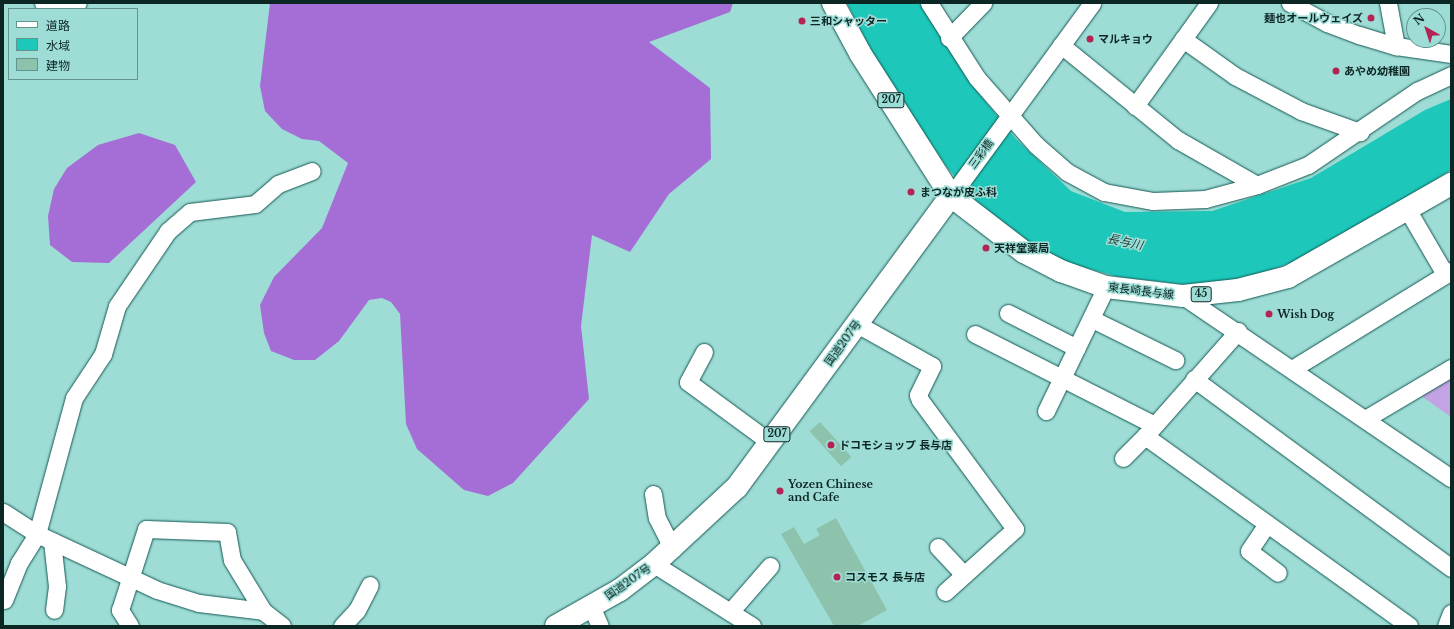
<!DOCTYPE html>
<html>
<head>
<meta charset="utf-8">
<style>
	body { margin:0 }
	#map { position:relative; width:1454px; height:629px; overflow:hidden; background:#9eddd6; font-family:"Libre Baskerville","Noto Sans JP",serif }
	div>[style] { position:absolute }
	[style*='--x'] { left:calc(var(--x)*1px); top:calc(var(--y)*1px); width:calc(var(--w)*1px); rotate:calc(var(--a)*1deg) }
	.green>* { inset:0; background:#c3a3e3 }
	.forest>* { inset:0; background:#a56ed6 }
	.water>* { inset:0; background:#1dc8bb }
	.building>* { inset:0; background:#8dc3ac; transform-origin:0 0 }
	.roads { filter:drop-shadow(0 0 1px #145752) drop-shadow(0 0 1px #145752) }
	.minor>* { height:17px; margin:-8.5px; padding:0 8.5px; transform-origin:8.5px; border-radius:8.5px; background:#fff }
	.major>* { height:22px; margin:-11px; padding:0 11px; transform-origin:11px; border-radius:11px; background:#fff }
	.highway>* { height:22px; margin:-11px; padding:0 11px; transform-origin:11px; border-radius:11px; background:#fff }
	.dots>* { width:11px; height:11px; translate:-50% -50%; box-sizing:border-box; border:2px solid #9eddd6; border-radius:50% }
	span { translate:-50% -50%; white-space:nowrap; text-align:center; line-height:1.15; -webkit-text-stroke:3px #9eddd6; paint-order:stroke }
	.shield-label span { padding:1px 3px; background:#9eddd6; border:1px solid; border-radius:3px; -webkit-text-stroke-width:0 }
	.shield-label { font-size:10px; color:#0c2624; font-weight:700 }
	.poi-label { font-size:11px; color:#0c2624; font-weight:700 }
	.right { translate:-100% -50%; text-align:right }
	.left { translate:0 -50%; text-align:left }
	.street-label { font-size:11px; color:#0c2624 }
	.water-label { font-size:12px; color:#1a3a36; font-style:italic }
	.frame { position:absolute; inset:0; border:4px solid #0c2624; pointer-events:none }
	.legend { position:absolute; left:8px; top:8px; width:130px; height:72px; box-sizing:border-box; background:#9eddd6; border:1px solid #64948f; margin:0; padding:5px 7px; list-style:none; font-size:12px; color:#0c2624 }
	.legend li { display:flex; align-items:center; gap:8px; height:20px }
	.legend b { width:20px; border:1px solid #64948f }
	.north { position:absolute; left:1406px; top:8px; width:40px; height:40px; box-sizing:border-box; background:#9eddd6; border:1px solid #64948f; border-radius:50%; rotate:321deg; font-size:11px; font-weight:700; line-height:16px; text-align:center; color:#0c2624 }
	.north::after { content:''; display:block; margin:auto; width:14px; height:18px; background:#b32354; clip-path:polygon(50% 0,100% 100%,50% 72%,0 100%) }
</style>
</head>
<body>
<div id="map">
	<div class="green">
		<div style="clip-path:polygon(1451px 374px,1451px 417px,1420px 395px)"></div>
	</div>
	<div class="forest">
		<div style="clip-path:polygon(270px 3px,733px 3px,730px 12px,649px 42px,710px 88px,711px 159px,669px 194px,630px 252px,592px 235px,581px 326px,589px 399px,513px 483px,488px 496px,464px 490px,417px 449px,406px 424px,400px 314px,391px 302px,382px 298px,369px 300px,339px 341px,315px 360px,294px 360px,271px 351px,264px 333px,260px 305px,274px 277px,322px 228px,348px 163px,319px 141px,302px 139px,282px 129px,265px 111px,260px 86px)"></div>
		<div style="clip-path:polygon(139px 133px,175px 145px,196px 182px,109px 263px,72px 262px,50px 245px,48px 216px,54px 189px,67px 168px,98px 145px)"></div>
	</div>
	<div class="water">
		<div style="clip-path:polygon(847px 3px,920px 3px,977px 91px,1016px 139px,1071px 191px,1125px 212px,1212px 211px,1311px 178px,1425px 110px,1451px 99px,1451px 170px,1319px 252px,1253px 277px,1190px 285px,1119px 277px,1068px 263px,1010px 232px,971px 196px,946px 166px,877px 62px)"></div>
	</div>
	<div class="building">
		<div style="left:820px;top:422px;width:47px;height:14px;rotate:48deg"></div>
		<div style="clip-path:polygon(836px 518px,887px 610px,858px 626px,834px 626px,781px 534px,794px 527px,804px 544px,820px 535px,816px 529px)"></div>
	</div>
	<div class="roads">
		<div class="minor">
			<div style="--x:43;--y:3;--w:10;--a:24"></div>
			<div style="--x:52;--y:7;--w:26;--a:-9"></div>
			<div style="--x:929;--y:3;--w:89;--a:57.4"></div>
			<div style="--x:977;--y:78;--w:89;--a:48.6"></div>
			<div style="--x:1036;--y:145;--w:41;--a:41.1"></div>
			<div style="--x:1067;--y:172;--w:42;--a:28.4"></div>
			<div style="--x:1104;--y:192;--w:50;--a:10.4"></div>
			<div style="--x:1153;--y:201;--w:52;--a:-2.2"></div>
			<div style="--x:1205;--y:199;--w:54;--a:-15.1"></div>
			<div style="--x:1257;--y:185;--w:55;--a:-21.4"></div>
			<div style="--x:1308;--y:165;--w:132;--a:-34.2"></div>
			<div style="--x:1417;--y:91;--w:38;--a:-25"></div>
			<div style="--x:1290;--y:3;--w:42;--a:28.4"></div>
			<div style="--x:1327;--y:23;--w:34;--a:21"></div>
			<div style="--x:1359;--y:35;--w:39;--a:17"></div>
			<div style="--x:1396;--y:46;--w:56;--a:8.3"></div>
			<div style="--x:1388;--y:3;--w:44;--a:79.5"></div>
			<div style="--x:949;--y:38;--w:49;--a:-45.8"></div>
			<div style="--x:1183;--y:39;--w:64;--a:35.4"></div>
			<div style="--x:1235;--y:76;--w:75;--a:27.9"></div>
			<div style="--x:1301;--y:111;--w:63;--a:19.6"></div>
			<div style="--x:1061;--y:45;--w:151;--a:39.1"></div>
			<div style="--x:1178;--y:140;--w:91;--a:29.7"></div>
			<div style="--x:1135;--y:106;--w:127;--a:-54.3"></div>
			<div style="--x:951;--y:196;--w:239;--a:-53.8"></div>
			<div style="--x:1407;--y:209;--w:75;--a:59.7"></div>
			<div style="--x:1183;--y:296;--w:324;--a:34.2"></div>
			<div style="--x:1008;--y:313;--w:77;--a:26.9"></div>
			<div style="--x:1092;--y:319;--w:93;--a:26.3"></div>
			<div style="--x:857;--y:324;--w:86;--a:29.2"></div>
			<div style="--x:932;--y:366;--w:32;--a:116"></div>
			<div style="--x:918;--y:395;--w:5;--a:68"></div>
			<div style="--x:920;--y:400;--w:160;--a:53.6"></div>
			<div style="--x:1015;--y:529;--w:94;--a:138"></div>
			<div style="--x:1238;--y:331;--w:140;--a:131.5"></div>
			<div style="--x:1145;--y:436;--w:325;--a:35.7"></div>
			<div style="--x:975;--y:334;--w:201;--a:26.9"></div>
			<div style="--x:704;--y:352;--w:34;--a:118"></div>
			<div style="--x:688;--y:382;--w:103;--a:36.3"></div>
			<div style="--x:1292;--y:369;--w:187;--a:-31.6"></div>
			<div style="--x:1194;--y:379;--w:319;--a:36.3"></div>
			<div style="--x:1046;--y:411;--w:138;--a:-64.2"></div>
			<div style="--x:1365;--y:419;--w:100;--a:-30.7"></div>
			<div style="--x:1123;--y:458;--w:31;--a:-45"></div>
			<div style="--x:653;--y:494;--w:24;--a:81"></div>
			<div style="--x:657;--y:518;--w:35;--a:63"></div>
			<div style="--x:3;--y:512;--w:40;--a:32.9"></div>
			<div style="--x:37;--y:534;--w:132;--a:25"></div>
			<div style="--x:157;--y:590;--w:44;--a:17.2"></div>
			<div style="--x:199;--y:603;--w:64;--a:7.1"></div>
			<div style="--x:263;--y:611;--w:24;--a:38"></div>
			<div style="--x:1267;--y:524;--w:32;--a:124"></div>
			<div style="--x:1249;--y:551;--w:36;--a:37"></div>
			<div style="--x:52;--y:541;--w:45;--a:83.7"></div>
			<div style="--x:57;--y:586;--w:24;--a:97"></div>
			<div style="--x:938;--y:547;--w:38;--a:47"></div>
			<div style="--x:654;--y:564;--w:116;--a:32.3"></div>
			<div style="--x:4;--y:600;--w:40;--a:-68"></div>
			<div style="--x:19;--y:563;--w:34;--a:-58"></div>
			<div style="--x:37;--y:534;--w:141;--a:-74.8"></div>
			<div style="--x:74;--y:398;--w:53;--a:-56.6"></div>
			<div style="--x:103;--y:354;--w:50;--a:-73.7"></div>
			<div style="--x:117;--y:306;--w:91;--a:-55.8"></div>
			<div style="--x:168;--y:231;--w:29;--a:-41"></div>
			<div style="--x:190;--y:212;--w:65;--a:-7"></div>
			<div style="--x:255;--y:204;--w:30;--a:-41"></div>
			<div style="--x:278;--y:184;--w:36;--a:-21"></div>
			<div style="--x:591;--y:606;--w:22;--a:66"></div>
			<div style="--x:730;--y:612;--w:61;--a:-49"></div>
			<div style="--x:130;--y:626;--w:19;--a:-122"></div>
			<div style="--x:120;--y:610;--w:85;--a:-72.2"></div>
			<div style="--x:146;--y:529;--w:81;--a:2.1"></div>
			<div style="--x:227;--y:532;--w:28;--a:80"></div>
			<div style="--x:232;--y:560;--w:60;--a:58.7"></div>
			<div style="--x:342;--y:626;--w:22;--a:-47"></div>
			<div style="--x:357;--y:610;--w:28;--a:-63"></div>
			<div style="--x:1446;--y:626;--w:14;--a:-69"></div>
		</div>
		<div class="major">
			<div style="--x:951;--y:196;--w:92;--a:37.5"></div>
			<div style="--x:1024;--y:252;--w:42;--a:27.2"></div>
			<div style="--x:1061;--y:271;--w:48;--a:19.6"></div>
			<div style="--x:1106;--y:287;--w:78;--a:6.7"></div>
			<div style="--x:1183;--y:296;--w:55;--a:-6.2"></div>
			<div style="--x:1238;--y:290;--w:52;--a:-14.6"></div>
			<div style="--x:1288;--y:277;--w:188;--a:-29.7"></div>
		</div>
		<div class="highway">
			<div style="--x:556;--y:626;--w:73;--a:-29.4"></div>
			<div style="--x:620;--y:590;--w:43;--a:-37.4"></div>
			<div style="--x:654;--y:564;--w:113;--a:-42.9"></div>
			<div style="--x:737;--y:487;--w:361;--a:-53.7"></div>
			<div style="--x:951;--y:196;--w:169;--a:-122.5"></div>
			<div style="--x:860;--y:53;--w:57;--a:-118.4"></div>
		</div>
	</div>
	<div class="dots">
		<div style="left:1371px;top:18px;background:#b32354"></div>
		<div style="left:802px;top:21px;background:#b32354"></div>
		<div style="left:1090px;top:39px;background:#b32354"></div>
		<div style="left:1336px;top:71px;background:#b32354"></div>
		<div style="left:911px;top:192px;background:#b32354"></div>
		<div style="left:986px;top:248px;background:#b32354"></div>
		<div style="left:1269px;top:314px;background:#b32354"></div>
		<div style="left:831px;top:445px;background:#b32354"></div>
		<div style="left:780px;top:491px;background:#b32354"></div>
		<div style="left:837px;top:577px;background:#b32354"></div>
	</div>
	<div class="shield-label">
		<span style="left:891px;top:100px">207</span>
		<span style="left:1201px;top:294px">45</span>
		<span style="left:777px;top:434px">207</span>
	</div>
	<div class="poi-label">
		<span class="right" style="left:1363px;top:18px">麺也オールウェイズ</span>
		<span class="left" style="left:810px;top:21px">三和シャッター</span>
		<span class="left" style="left:1098px;top:39px">マルキョウ</span>
		<span class="left" style="left:1344px;top:71px">あやめ幼稚園</span>
		<span class="left" style="left:920px;top:192px">まつなが皮ふ科</span>
		<span class="left" style="left:994px;top:248px">天祥堂薬局</span>
		<span class="left" style="left:1277px;top:314px">Wish Dog</span>
		<span class="left" style="left:839px;top:445px">ドコモショップ 長与店</span>
		<span class="left" style="left:788px;top:491px">Yozen Chinese<br>and Cafe</span>
		<span class="left" style="left:845px;top:577px">コスモス 長与店</span>
	</div>
	<div class="street-label">
		<span style="left:981px;top:154px;rotate:-54deg">三彩橋</span>
		<span style="left:1141px;top:291px;rotate:7deg">東長崎長与線</span>
		<span style="left:843px;top:343px;rotate:-54deg">国道207号</span>
		<span style="left:628px;top:582px;rotate:-35deg">国道207号</span>
	</div>
	<div class="water-label">
		<span style="left:1125px;top:242px;rotate:12deg">長与川</span>
	</div>
	<div class="frame"></div>
	<ul class="legend">
	<li><b style="height:5px;background:#fff"></b>道路</li>
	<li><b style="height:11px;background:#1dc8bb"></b>水域</li>
	<li><b style="height:11px;background:#8dc3ac"></b>建物</li>
	</ul>
	<div class="north">N</div>
</div>
</body>
</html>
